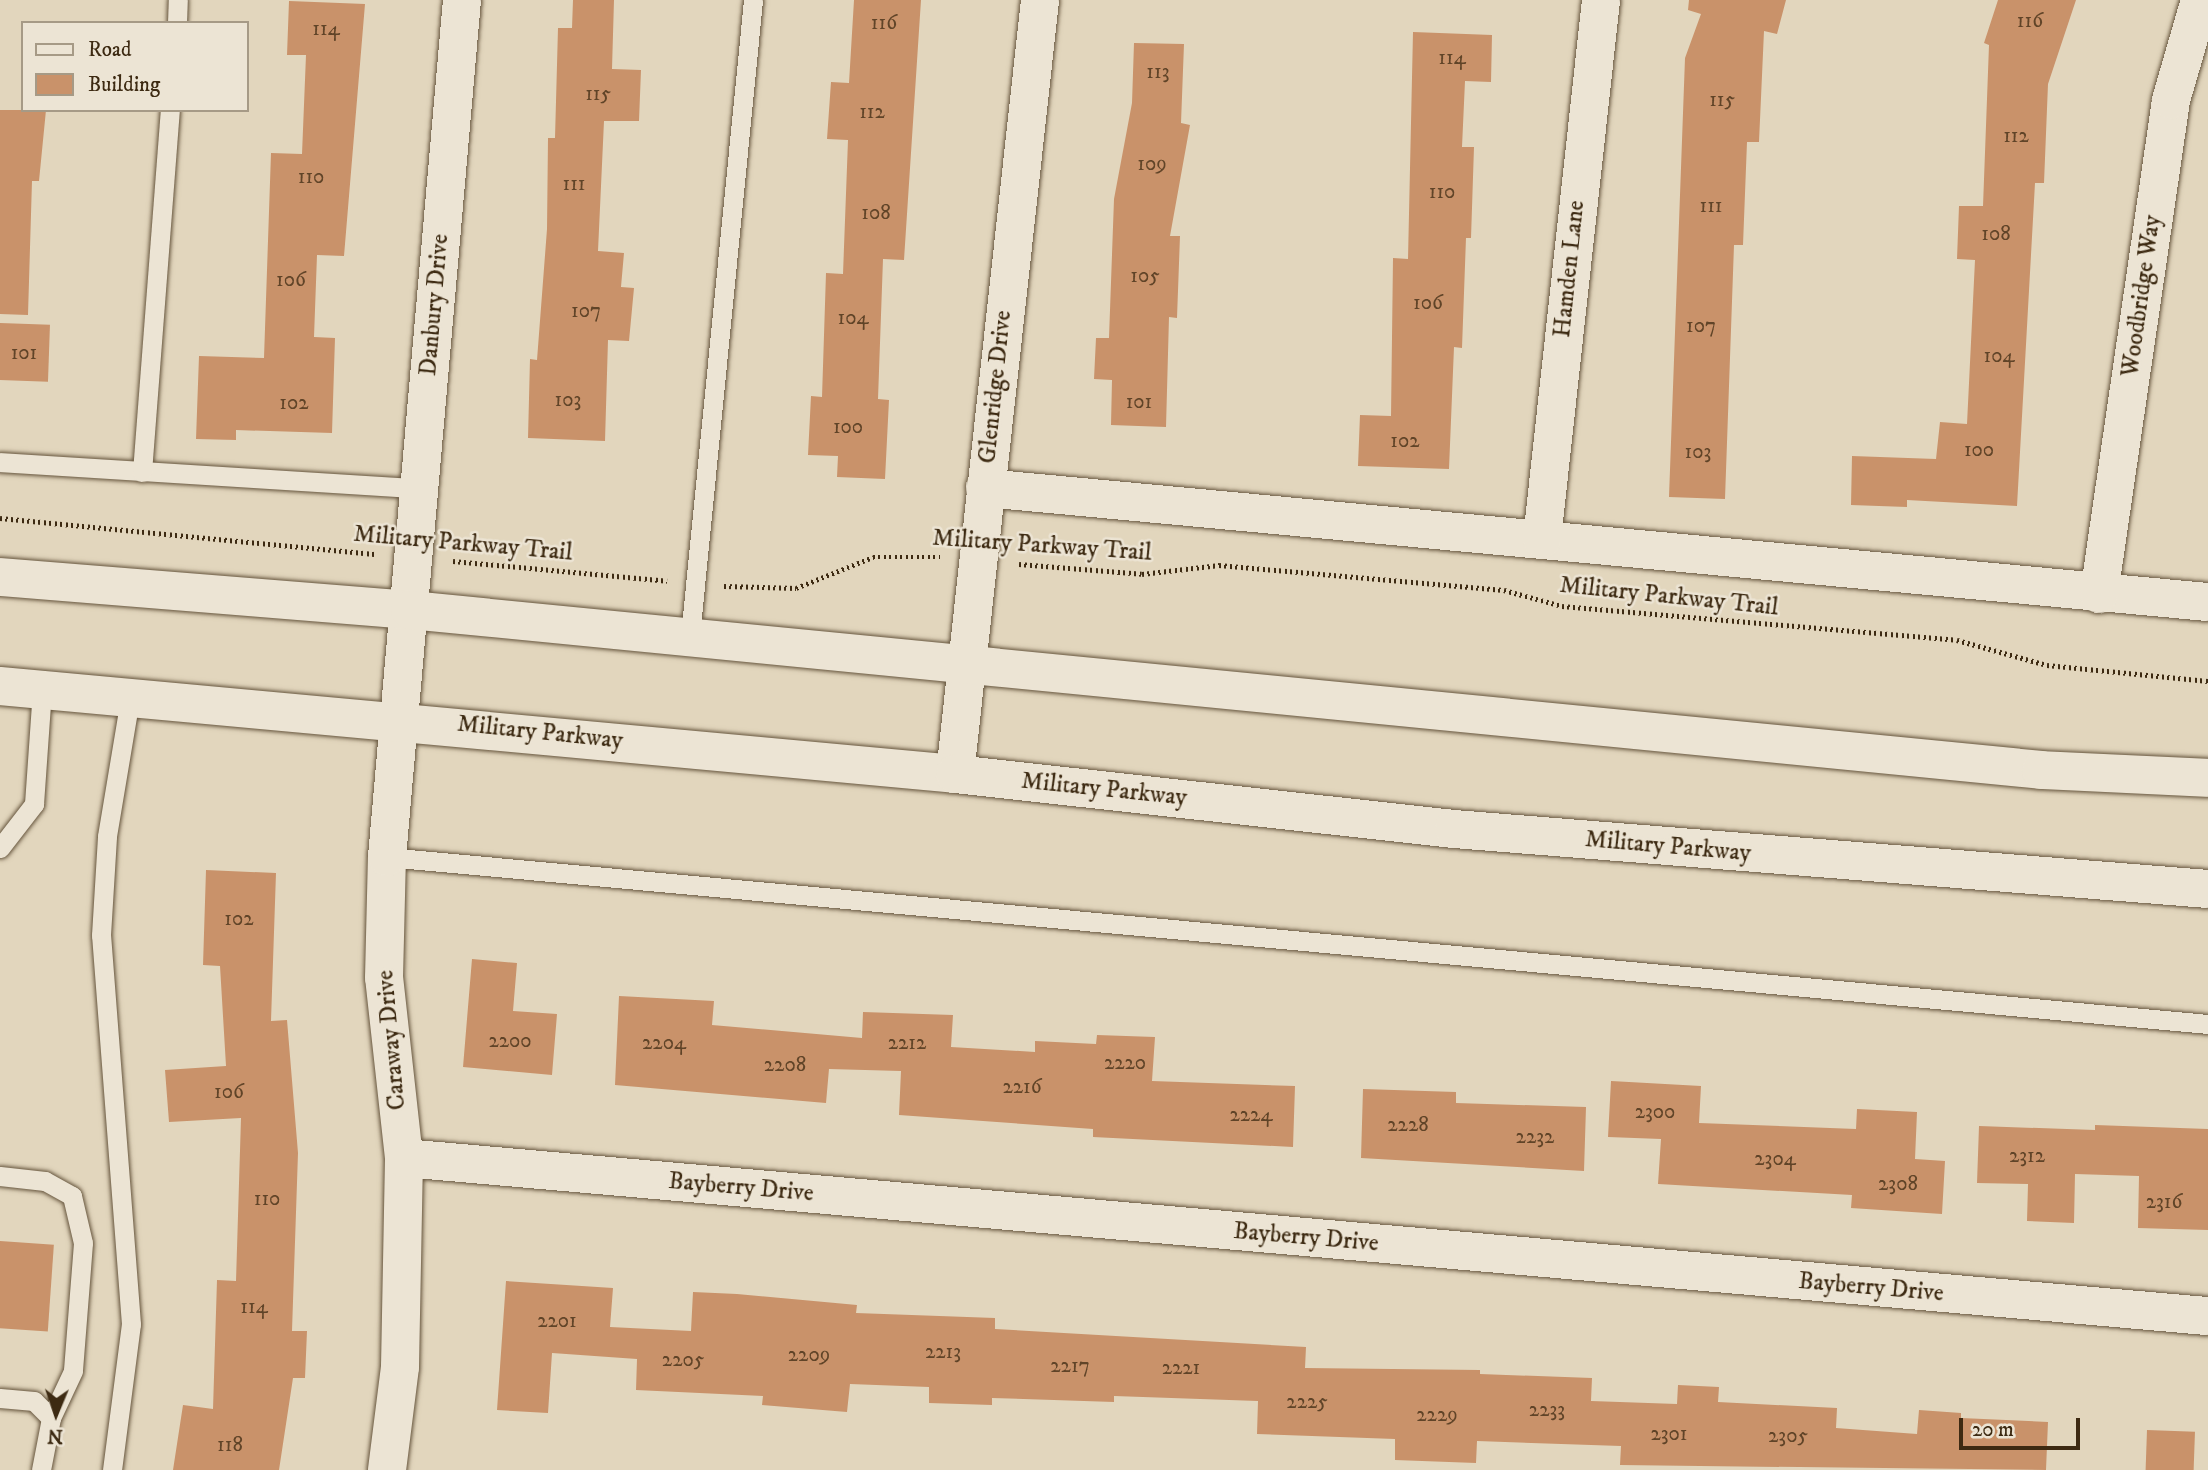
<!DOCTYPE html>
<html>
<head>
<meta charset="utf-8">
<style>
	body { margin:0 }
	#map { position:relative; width:2208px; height:1470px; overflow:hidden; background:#e2d6bd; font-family:"IM FELL DW Pica",serif }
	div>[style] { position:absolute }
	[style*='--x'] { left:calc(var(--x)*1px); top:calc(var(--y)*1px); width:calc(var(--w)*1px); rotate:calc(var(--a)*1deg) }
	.building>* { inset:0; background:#c9926a; transform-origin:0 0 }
	.path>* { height:4.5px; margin-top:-2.25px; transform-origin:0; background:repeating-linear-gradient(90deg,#3d2a12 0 2px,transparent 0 5.5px) }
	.roads { filter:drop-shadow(0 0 2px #66553d) drop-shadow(0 0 2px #66553d) }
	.service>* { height:19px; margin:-9.5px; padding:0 9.5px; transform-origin:9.5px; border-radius:9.5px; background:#ece4d4 }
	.minor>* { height:38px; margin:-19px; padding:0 19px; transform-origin:19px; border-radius:19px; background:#ece4d4 }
	.secondary>* { height:38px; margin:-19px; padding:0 19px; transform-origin:19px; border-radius:19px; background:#ece4d4 }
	span { translate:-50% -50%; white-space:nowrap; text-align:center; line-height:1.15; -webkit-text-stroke:5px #ece4d4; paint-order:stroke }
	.number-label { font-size:21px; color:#604428 }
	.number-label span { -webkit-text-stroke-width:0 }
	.street-label { font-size:24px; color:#3d2a12 }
	.legend { position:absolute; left:21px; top:21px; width:228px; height:91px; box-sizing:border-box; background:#ece4d4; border:2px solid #a69a86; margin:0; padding:9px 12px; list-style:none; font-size:21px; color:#3d2a12 }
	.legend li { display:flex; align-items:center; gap:14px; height:35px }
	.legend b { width:35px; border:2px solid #a69a86 }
	.north { position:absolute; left:21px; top:1379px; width:70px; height:70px; -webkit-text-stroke:5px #ece4d4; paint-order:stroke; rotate:182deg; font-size:19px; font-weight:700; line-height:28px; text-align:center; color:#3d2a12 }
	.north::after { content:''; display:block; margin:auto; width:24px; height:32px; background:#3d2a12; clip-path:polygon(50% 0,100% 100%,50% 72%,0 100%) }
	.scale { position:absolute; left:1959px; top:1418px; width:121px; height:32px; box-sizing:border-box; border:4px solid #3d2a12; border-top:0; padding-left:9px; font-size:21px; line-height:24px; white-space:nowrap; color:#3d2a12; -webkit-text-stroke:5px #ece4d4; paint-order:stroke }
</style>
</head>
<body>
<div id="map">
	<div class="building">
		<div style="clip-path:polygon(573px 0,614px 0,612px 69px,641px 70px,639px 121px,604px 121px,598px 251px,624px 253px,621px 287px,634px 288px,629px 341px,608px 340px,605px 441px,528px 438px,530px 359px,537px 360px,547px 229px,548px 138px,555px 138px,558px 28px,572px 28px)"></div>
		<div style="clip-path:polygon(854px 0,921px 0,904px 260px,883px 259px,878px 399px,889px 400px,885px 479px,837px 477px,838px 456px,808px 455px,811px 396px,822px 397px,826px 273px,843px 274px,848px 140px,827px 139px,831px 82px,849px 83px)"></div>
		<div style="clip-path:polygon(1689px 0,1786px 0,1777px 34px,1764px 31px,1759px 142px,1747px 142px,1743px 245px,1734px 245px,1725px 499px,1669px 497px,1685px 58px,1701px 14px,1688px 10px)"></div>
		<div style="clip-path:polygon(1998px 0,2076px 0,2048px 84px,2044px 183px,2035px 183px,2017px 506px,1907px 500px,1907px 507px,1851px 505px,1852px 456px,1936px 459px,1940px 422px,1967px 424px,1975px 260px,1957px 259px,1959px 206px,1983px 206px,1989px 45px,1984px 43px)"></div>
		<div style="clip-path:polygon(289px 1px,365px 4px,344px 256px,317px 255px,314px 337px,335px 338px,332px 433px,236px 430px,236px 440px,196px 439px,199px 356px,264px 358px,271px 153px,302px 154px,306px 55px,287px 55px)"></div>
		<div style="clip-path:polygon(1413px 32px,1492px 35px,1491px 82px,1465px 81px,1462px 147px,1474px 147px,1471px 238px,1466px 238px,1462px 348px,1454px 347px,1449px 469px,1358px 466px,1360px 415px,1391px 416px,1393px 258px,1408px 259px)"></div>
		<div style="clip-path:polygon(1134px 43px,1184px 44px,1181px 123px,1190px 125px,1170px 236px,1180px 236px,1177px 318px,1169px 317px,1166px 427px,1111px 425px,1112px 380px,1094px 379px,1096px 338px,1109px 338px,1114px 199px,1132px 103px)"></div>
		<div style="clip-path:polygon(0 110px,46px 110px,39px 181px,32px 181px,28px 315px,0 314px)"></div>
		<div style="left:0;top:323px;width:50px;height:57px;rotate:2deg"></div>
		<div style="clip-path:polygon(206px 870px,276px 873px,271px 1021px,287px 1020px,298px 1153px,292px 1331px,307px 1331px,305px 1378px,293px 1378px,279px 1470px,173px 1470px,183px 1405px,213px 1409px,217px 1280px,236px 1281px,241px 1118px,169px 1122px,165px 1070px,226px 1066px,220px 966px,203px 965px)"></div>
		<div style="clip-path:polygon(472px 959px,517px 963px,513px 1011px,557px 1014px,552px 1075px,463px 1067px)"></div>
		<div style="clip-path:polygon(619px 996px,714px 1001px,712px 1025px,862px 1038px,863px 1012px,953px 1015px,951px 1047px,1035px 1052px,1035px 1041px,1096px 1044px,1097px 1035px,1155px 1037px,1152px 1081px,1295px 1086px,1293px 1147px,1093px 1137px,1093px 1129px,899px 1115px,901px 1071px,829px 1069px,826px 1103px,615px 1085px)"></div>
		<div style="clip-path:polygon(1611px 1081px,1701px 1086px,1699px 1123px,1856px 1129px,1857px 1109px,1917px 1112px,1915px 1159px,1945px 1161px,1942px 1214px,1851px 1208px,1852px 1195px,1658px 1184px,1661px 1139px,1608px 1137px)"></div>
		<div style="clip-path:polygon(1363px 1089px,1456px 1092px,1456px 1103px,1586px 1107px,1584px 1171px,1361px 1158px)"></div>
		<div style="clip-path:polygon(2095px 1125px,2208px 1129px,2208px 1230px,2138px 1228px,2139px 1176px,2075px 1174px,2074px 1223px,2027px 1221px,2028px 1184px,1977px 1183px,1979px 1126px,2095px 1130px)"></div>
		<div style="left:0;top:1241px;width:54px;height:87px;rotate:4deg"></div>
		<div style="clip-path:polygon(506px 1281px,613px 1288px,610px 1327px,691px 1331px,693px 1292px,737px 1294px,857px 1305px,856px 1313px,995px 1318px,995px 1329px,1306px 1347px,1305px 1368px,1480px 1370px,1480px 1374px,1592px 1378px,1591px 1401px,1677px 1404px,1678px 1385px,1719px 1387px,1718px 1402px,1837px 1408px,1836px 1428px,1917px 1434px,1919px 1410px,1961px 1413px,1961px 1418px,2048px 1422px,2046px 1470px,1620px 1465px,1621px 1446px,1477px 1441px,1476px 1463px,1395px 1460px,1395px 1439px,1257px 1434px,1258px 1401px,1114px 1396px,1114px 1402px,992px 1398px,992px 1405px,929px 1403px,929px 1387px,850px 1384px,847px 1412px,762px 1405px,763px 1396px,636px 1390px,637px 1359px,552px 1353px,548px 1413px,497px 1410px)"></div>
		<div style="left:2147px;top:1430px;width:48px;height:40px;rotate:2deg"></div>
	</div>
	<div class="path">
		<div style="--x:0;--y:518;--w:376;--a:5.5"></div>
		<div style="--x:453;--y:561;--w:215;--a:5.3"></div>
		<div style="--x:1019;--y:564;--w:123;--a:4.6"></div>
		<div style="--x:1142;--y:574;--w:78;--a:-6.7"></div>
		<div style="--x:1219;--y:565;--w:286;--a:5"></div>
		<div style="--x:1504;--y:590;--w:60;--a:15.4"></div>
		<div style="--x:1562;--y:606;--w:396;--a:4.9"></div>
		<div style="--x:1957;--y:640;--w:93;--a:15.5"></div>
		<div style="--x:2047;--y:665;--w:162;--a:5.7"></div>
		<div style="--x:724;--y:586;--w:72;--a:1.6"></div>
		<div style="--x:796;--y:588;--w:83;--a:-21.9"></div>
		<div style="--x:873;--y:557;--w:67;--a:0"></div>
	</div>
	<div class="roads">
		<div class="service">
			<div style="--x:177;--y:23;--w:23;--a:-88"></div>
			<div style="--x:0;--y:462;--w:420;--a:3.6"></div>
			<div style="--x:142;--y:472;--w:363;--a:-85.6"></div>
			<div style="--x:690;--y:636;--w:639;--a:-84.34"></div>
			<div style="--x:0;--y:848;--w:56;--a:-52.3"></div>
			<div style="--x:34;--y:804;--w:113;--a:-86"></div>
			<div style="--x:387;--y:857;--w:1829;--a:5.24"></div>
			<div style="--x:0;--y:1176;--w:45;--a:6.3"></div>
			<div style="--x:45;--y:1181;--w:31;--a:29"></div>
			<div style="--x:72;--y:1196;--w:48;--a:76.8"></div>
			<div style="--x:83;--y:1243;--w:128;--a:94.5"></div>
			<div style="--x:73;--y:1371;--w:52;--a:115.1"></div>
			<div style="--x:0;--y:1398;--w:34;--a:5"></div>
			<div style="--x:34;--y:1401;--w:24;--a:45"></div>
			<div style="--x:51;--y:1418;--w:53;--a:100.9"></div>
			<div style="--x:112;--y:1470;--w:147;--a:-82.6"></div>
			<div style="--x:131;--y:1324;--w:390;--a:-94.4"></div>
			<div style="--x:101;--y:935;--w:99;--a:-86.5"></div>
			<div style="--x:107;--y:836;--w:139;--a:-80.5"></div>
		</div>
		<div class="minor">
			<div style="--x:985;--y:488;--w:1228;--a:5.33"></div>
			<div style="--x:1542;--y:539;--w:542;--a:-83.75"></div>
			<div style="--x:2099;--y:594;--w:499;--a:-81.7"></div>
			<div style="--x:2171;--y:100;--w:104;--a:-73.8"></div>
			<div style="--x:955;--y:774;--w:779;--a:-83.73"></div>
			<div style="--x:404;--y:1158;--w:1811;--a:5.01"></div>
			<div style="--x:387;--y:1470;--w:104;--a:-82.8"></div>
			<div style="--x:400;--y:1367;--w:209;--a:-88.9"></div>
			<div style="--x:404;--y:1158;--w:181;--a:-96.3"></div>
			<div style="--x:384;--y:978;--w:121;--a:-88.6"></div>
			<div style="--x:387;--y:857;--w:860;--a:-85"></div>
		</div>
		<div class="secondary">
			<div style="--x:0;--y:577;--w:411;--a:4.6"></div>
			<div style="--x:410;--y:610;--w:1639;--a:5.6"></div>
			<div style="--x:2041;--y:770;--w:167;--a:2.7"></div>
			<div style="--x:0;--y:686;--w:959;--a:5.26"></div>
			<div style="--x:955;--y:774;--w:502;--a:6.29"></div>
			<div style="--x:1454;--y:829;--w:756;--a:4.55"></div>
		</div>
	</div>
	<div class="number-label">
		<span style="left:2030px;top:21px">116</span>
		<span style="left:884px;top:23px">116</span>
		<span style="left:326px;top:29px">114</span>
		<span style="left:1452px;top:58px">114</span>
		<span style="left:1158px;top:72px">113</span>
		<span style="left:598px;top:94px">115</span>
		<span style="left:1722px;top:100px">115</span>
		<span style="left:872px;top:112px">112</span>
		<span style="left:2016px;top:136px">112</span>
		<span style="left:1152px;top:164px">109</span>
		<span style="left:311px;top:177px">110</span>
		<span style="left:574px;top:184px">111</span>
		<span style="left:1442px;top:192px">110</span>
		<span style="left:1711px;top:206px">111</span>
		<span style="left:876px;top:213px">108</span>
		<span style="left:1996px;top:234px">108</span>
		<span style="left:1145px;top:276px">105</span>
		<span style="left:291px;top:280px">106</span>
		<span style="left:1428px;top:303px">106</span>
		<span style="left:586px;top:311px">107</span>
		<span style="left:853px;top:318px">104</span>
		<span style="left:1701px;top:326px">107</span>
		<span style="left:24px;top:353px">101</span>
		<span style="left:1999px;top:356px">104</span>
		<span style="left:568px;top:400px">103</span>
		<span style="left:1139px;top:402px">101</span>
		<span style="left:294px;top:403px">102</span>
		<span style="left:848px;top:427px">100</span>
		<span style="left:1405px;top:441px">102</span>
		<span style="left:1979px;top:450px">100</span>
		<span style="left:1698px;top:452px">103</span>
		<span style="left:239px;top:919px">102</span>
		<span style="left:510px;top:1041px">2200</span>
		<span style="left:664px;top:1043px">2204</span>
		<span style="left:907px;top:1043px">2212</span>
		<span style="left:1125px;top:1063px">2220</span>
		<span style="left:785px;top:1065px">2208</span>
		<span style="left:1022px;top:1087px">2216</span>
		<span style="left:229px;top:1092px">106</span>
		<span style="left:1655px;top:1112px">2300</span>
		<span style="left:1251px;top:1115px">2224</span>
		<span style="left:1408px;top:1125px">2228</span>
		<span style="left:1535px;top:1137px">2232</span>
		<span style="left:2027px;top:1156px">2312</span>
		<span style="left:1775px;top:1159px">2304</span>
		<span style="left:1898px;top:1184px">2308</span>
		<span style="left:267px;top:1199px">110</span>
		<span style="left:2164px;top:1202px">2316</span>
		<span style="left:254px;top:1307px">114</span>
		<span style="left:557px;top:1321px">2201</span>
		<span style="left:943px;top:1352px">2213</span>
		<span style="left:809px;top:1355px">2209</span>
		<span style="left:683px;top:1360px">2205</span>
		<span style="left:1070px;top:1366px">2217</span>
		<span style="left:1181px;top:1368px">2221</span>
		<span style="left:1307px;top:1402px">2225</span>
		<span style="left:1547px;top:1410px">2233</span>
		<span style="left:1437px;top:1415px">2229</span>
		<span style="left:1669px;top:1434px">2301</span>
		<span style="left:1788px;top:1436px">2305</span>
		<span style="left:230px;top:1445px">118</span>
	</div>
	<div class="street-label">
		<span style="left:1570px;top:269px;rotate:-84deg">Hamden Lane</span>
		<span style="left:2142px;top:296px;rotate:-82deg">Woodbridge Way</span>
		<span style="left:435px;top:305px;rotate:-85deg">Danbury Drive</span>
		<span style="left:996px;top:387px;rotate:-84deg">Glenridge Drive</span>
		<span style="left:463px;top:544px;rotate:5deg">Military Parkway Trail</span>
		<span style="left:1042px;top:546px;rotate:4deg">Military Parkway Trail</span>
		<span style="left:1669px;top:597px;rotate:6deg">Military Parkway Trail</span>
		<span style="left:540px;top:733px;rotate:6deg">Military Parkway</span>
		<span style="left:1104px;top:790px;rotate:6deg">Military Parkway</span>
		<span style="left:1668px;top:847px;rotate:5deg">Military Parkway</span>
		<span style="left:392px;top:1040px;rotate:-95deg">Caraway Drive</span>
		<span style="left:741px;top:1188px;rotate:5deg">Bayberry Drive</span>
		<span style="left:1306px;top:1238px;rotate:5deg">Bayberry Drive</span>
		<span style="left:1871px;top:1288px;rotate:5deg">Bayberry Drive</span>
	</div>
	<ul class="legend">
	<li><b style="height:9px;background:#ece4d4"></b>Road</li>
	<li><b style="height:19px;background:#c9926a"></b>Building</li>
	</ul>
	<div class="north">N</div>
	<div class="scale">20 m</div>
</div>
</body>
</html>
